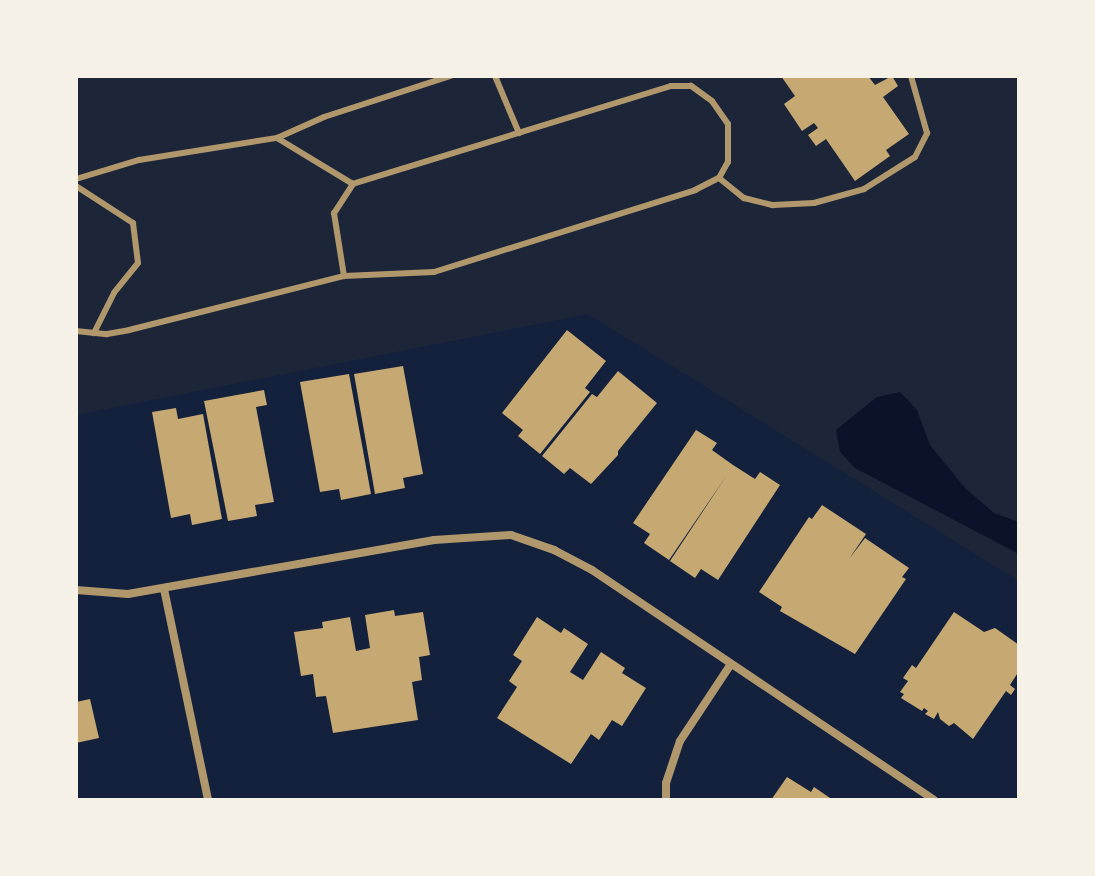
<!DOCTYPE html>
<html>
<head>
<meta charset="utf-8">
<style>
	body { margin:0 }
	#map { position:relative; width:1095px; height:876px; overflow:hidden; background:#14213d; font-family:"PT Sans Narrow",sans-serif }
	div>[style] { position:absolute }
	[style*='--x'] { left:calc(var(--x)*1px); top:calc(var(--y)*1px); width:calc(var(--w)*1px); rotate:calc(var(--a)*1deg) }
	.green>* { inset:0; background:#1d2539 }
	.water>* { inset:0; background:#0b132b }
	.building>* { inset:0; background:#c6a872 }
	.service>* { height:6px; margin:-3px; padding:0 3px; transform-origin:3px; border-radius:3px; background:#b1986c }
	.minor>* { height:8px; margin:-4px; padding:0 4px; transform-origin:4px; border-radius:4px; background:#b1986c }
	span { translate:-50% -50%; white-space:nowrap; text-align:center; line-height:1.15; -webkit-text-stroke:8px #f6f1e7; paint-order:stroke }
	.frame { position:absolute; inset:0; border:78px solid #f6f1e7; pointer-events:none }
</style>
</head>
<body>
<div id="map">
	<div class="green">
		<div style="clip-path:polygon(76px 76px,1019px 76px,1019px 581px,588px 314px,76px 415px)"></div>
	</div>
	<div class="water">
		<div style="clip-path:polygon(900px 392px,917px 410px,930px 445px,966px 489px,994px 513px,1019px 522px,1019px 554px,855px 468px,840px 452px,836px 430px,877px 397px)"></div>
	</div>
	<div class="building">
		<div style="clip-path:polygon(781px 76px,868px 76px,875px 85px,892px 76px,898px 86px,883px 97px,909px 134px,886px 150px,890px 156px,855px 181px,826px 139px,816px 146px,808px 135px,818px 128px,814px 123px,802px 131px,784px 104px,795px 96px)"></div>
		<div style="clip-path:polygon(567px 330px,606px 361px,585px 388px,590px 392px,540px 454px,518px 436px,523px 430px,502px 413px)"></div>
		<div style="clip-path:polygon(403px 366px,423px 474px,403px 478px,405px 488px,375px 494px,354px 374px)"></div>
		<div style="clip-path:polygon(618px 371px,657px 403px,618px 451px,618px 455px,591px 484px,570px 468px,564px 474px,542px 456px,592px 394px,597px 397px)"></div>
		<div style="clip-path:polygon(349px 374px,371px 494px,341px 500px,339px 489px,320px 492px,300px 382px)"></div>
		<div style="clip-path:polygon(264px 390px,267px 405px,256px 407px,274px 502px,255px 505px,257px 516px,228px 521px,204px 401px)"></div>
		<div style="clip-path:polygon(176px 408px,178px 419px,203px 414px,222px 519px,192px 525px,190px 514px,171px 518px,152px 412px)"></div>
		<div style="clip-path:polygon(696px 430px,717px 443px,712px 450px,733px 465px,755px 479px,760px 472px,780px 485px,718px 580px,701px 569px,695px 578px,670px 561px,727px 475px,669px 560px,644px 543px,650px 534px,633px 523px)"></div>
		<div style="clip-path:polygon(822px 505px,866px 534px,849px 559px,865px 538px,909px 568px,902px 577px,906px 579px,855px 654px,780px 611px,782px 607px,759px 592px,809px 517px,812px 519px)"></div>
		<div style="clip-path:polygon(394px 610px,395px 616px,423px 612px,430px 655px,419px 657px,422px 680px,412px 682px,418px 720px,333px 733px,326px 696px,316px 697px,313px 674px,301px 676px,294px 632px,323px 628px,322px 622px,350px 617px,356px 651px,370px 648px,365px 615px)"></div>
		<div style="clip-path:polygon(954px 612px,984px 632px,995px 628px,1019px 645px,1019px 671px,1010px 685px,1015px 689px,1011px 695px,1006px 691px,973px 739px,954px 723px,949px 726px,940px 719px,938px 712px,934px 719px,925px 714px,928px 711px,924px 708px,922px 711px,901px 698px,904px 694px,900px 692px,908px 681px,903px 678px,912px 665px,916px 668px)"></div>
		<div style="clip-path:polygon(537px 617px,561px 633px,564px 628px,588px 644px,570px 672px,583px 680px,601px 652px,625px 668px,622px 673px,646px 688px,622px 726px,612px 720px,599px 740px,591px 734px,571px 764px,497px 718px,517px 687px,509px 681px,522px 661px,513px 655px)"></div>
		<div style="clip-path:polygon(90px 699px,99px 738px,76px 743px,76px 702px)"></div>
		<div style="clip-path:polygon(787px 777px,811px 792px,814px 787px,833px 800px,771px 800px)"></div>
	</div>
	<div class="service">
		<div style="--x:495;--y:76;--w:62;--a:67.2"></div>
		<div style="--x:277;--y:138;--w:51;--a:-24.1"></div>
		<div style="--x:324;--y:117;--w:133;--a:-18"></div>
		<div style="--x:719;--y:178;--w:32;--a:39"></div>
		<div style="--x:744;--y:198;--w:30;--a:14"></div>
		<div style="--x:773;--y:205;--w:41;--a:-2.8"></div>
		<div style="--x:814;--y:203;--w:52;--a:-15.6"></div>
		<div style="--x:864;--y:189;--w:60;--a:-32.1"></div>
		<div style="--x:915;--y:157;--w:27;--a:-63"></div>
		<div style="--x:927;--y:133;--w:59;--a:-105.7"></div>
		<div style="--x:76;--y:179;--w:66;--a:-16.8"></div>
		<div style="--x:139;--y:160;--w:140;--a:-9.1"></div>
		<div style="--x:277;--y:138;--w:89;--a:31.2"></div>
		<div style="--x:76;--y:186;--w:68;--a:33"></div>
		<div style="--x:133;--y:223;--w:40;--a:82.9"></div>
		<div style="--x:138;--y:263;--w:38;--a:129"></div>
		<div style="--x:114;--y:293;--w:45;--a:116.6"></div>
		<div style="--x:76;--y:331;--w:31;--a:6"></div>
		<div style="--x:107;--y:334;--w:22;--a:-10"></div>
		<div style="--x:129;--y:330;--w:222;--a:-14.1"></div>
		<div style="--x:344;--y:276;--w:90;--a:-2.5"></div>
		<div style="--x:434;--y:272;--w:274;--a:-17.4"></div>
		<div style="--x:695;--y:190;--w:27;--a:-27"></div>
		<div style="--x:719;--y:178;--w:18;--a:-61"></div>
		<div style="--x:728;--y:162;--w:38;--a:-90"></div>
		<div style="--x:728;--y:124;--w:28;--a:-125"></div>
		<div style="--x:712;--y:101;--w:26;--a:-144"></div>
		<div style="--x:691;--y:86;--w:20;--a:180"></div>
		<div style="--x:671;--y:86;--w:333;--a:162.9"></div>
		<div style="--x:353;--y:184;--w:35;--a:123"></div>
		<div style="--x:334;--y:213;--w:64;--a:81"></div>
	</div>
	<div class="minor">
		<div style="--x:164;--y:589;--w:216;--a:78.2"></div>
		<div style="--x:76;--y:590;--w:52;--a:4.4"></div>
		<div style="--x:128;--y:594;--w:311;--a:-10"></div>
		<div style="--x:434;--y:540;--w:77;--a:-3.7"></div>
		<div style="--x:511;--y:535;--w:46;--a:19.2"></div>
		<div style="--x:554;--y:550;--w:43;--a:27.8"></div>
		<div style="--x:592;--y:570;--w:412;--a:33.9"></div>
		<div style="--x:666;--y:800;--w:17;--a:-90"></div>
		<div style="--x:666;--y:783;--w:44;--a:-71.6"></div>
		<div style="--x:680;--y:741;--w:92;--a:-56.5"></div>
	</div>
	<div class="frame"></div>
</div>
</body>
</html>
